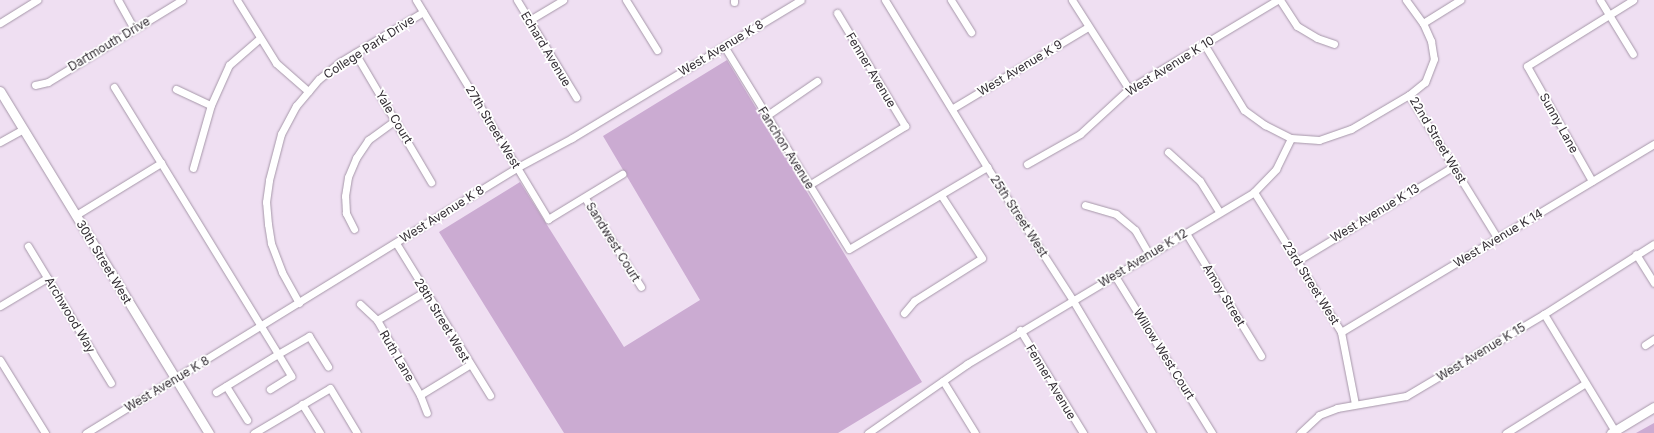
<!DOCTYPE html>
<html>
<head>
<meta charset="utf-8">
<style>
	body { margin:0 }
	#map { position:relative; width:1654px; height:433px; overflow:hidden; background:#efdff2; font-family:Inter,sans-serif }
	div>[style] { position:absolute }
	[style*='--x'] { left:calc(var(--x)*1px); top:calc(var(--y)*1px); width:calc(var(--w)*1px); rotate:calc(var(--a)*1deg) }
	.green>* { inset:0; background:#cbabd2 }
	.roads { filter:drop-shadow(0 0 1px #a697a9) drop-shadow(0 0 1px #a697a9) }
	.minor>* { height:7px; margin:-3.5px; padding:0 3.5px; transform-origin:3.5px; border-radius:3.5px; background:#fff }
	.major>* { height:9px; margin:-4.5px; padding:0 4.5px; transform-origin:4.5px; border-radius:4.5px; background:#fff }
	span { translate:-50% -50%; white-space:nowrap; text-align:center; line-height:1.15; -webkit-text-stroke:3.5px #fff; paint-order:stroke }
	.street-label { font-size:12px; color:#322c33 }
</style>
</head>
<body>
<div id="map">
	<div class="green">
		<div style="clip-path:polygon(727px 60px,922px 382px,838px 433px,564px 433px,439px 232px,520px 182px,624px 347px,700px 300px,603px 136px)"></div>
		<div style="clip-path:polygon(1654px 423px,1654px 433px,1636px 433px)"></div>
	</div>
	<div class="roads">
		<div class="minor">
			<div style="--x:118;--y:0;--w:33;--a:61"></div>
			<div style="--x:237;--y:0;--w:74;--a:58.2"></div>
			<div style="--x:276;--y:63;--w:43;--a:41.2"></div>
			<div style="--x:416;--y:0;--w:256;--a:58.9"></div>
			<div style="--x:548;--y:219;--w:87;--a:-31.3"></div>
			<div style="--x:517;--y:0;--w:114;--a:58.7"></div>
			<div style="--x:626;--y:0;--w:59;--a:58.2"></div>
			<div style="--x:734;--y:0;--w:2;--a:90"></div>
			<div style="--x:885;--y:0;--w:196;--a:58.6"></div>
			<div style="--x:987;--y:167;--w:157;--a:57.2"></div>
			<div style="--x:1072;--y:299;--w:156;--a:59.2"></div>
			<div style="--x:951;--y:0;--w:38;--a:58"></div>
			<div style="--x:1072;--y:0;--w:106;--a:57.4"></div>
			<div style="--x:1280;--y:0;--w:31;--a:57"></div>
			<div style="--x:1297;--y:26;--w:23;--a:31"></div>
			<div style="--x:1317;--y:38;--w:18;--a:19"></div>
			<div style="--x:1406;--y:0;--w:29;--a:54"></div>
			<div style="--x:1423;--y:23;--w:20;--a:66"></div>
			<div style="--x:1431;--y:41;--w:18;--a:81"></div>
			<div style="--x:1434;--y:59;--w:25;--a:111"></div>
			<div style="--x:1425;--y:82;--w:21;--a:141"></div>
			<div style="--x:1409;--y:95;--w:169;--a:58.3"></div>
			<div style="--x:1600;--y:0;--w:63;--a:58.6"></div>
			<div style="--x:528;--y:21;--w:41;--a:-31"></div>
			<div style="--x:0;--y:23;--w:44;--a:-31.9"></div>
			<div style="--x:1423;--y:23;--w:44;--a:-31.9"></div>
			<div style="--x:1204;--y:44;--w:77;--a:58.8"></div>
			<div style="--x:1244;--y:110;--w:26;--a:36"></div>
			<div style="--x:1265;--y:125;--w:29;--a:27"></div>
			<div style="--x:724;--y:46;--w:238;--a:58.4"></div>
			<div style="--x:849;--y:249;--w:161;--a:-30.7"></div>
			<div style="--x:355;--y:53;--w:150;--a:59.5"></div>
			<div style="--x:35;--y:85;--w:13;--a:-13"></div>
			<div style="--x:48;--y:82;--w:157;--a:-31.5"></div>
			<div style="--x:114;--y:87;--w:89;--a:58.3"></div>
			<div style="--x:176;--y:89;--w:38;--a:25"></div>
			<div style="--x:953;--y:108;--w:157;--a:-31"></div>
			<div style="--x:766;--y:116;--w:62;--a:-34.5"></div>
			<div style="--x:0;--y:142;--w:26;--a:-29"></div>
			<div style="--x:1168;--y:152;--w:43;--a:42.2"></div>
			<div style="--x:1200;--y:181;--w:36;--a:58"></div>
			<div style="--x:1027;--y:164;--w:61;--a:-29.5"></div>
			<div style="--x:1080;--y:134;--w:67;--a:-42.6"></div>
			<div style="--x:1129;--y:89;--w:173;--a:-31"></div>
			<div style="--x:193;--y:168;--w:66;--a:-74.1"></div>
			<div style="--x:211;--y:105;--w:44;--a:-65.8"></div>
			<div style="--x:229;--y:65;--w:41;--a:-41.1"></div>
			<div style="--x:1592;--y:181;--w:132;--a:-119.5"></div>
			<div style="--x:1527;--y:66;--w:125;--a:-31.9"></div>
			<div style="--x:809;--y:185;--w:113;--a:-31.6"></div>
			<div style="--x:905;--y:126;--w:132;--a:-121"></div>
			<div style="--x:1254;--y:192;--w:165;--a:58.1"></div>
			<div style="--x:1341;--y:332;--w:73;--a:79"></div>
			<div style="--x:585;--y:198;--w:105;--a:57.8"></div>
			<div style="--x:1085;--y:205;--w:32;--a:16"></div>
			<div style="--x:1116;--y:214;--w:25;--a:40"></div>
			<div style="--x:1135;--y:230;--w:28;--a:60"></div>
			<div style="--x:76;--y:215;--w:100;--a:-31.5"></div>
			<div style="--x:161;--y:163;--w:224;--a:58.5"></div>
			<div style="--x:278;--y:354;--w:36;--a:-30"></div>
			<div style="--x:309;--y:336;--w:36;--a:58"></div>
			<div style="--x:354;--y:229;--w:18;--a:-117"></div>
			<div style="--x:346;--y:213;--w:17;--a:-93"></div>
			<div style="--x:345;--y:196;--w:19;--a:-81"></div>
			<div style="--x:348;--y:177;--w:21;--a:-67"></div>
			<div style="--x:356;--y:158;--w:22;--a:-56"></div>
			<div style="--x:368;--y:140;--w:34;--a:-36"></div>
			<div style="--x:1186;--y:233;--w:144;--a:58.6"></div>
			<div style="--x:396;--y:243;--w:179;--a:58.3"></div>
			<div style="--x:28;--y:246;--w:160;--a:58.8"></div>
			<div style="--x:1636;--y:254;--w:34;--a:58"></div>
			<div style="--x:1297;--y:261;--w:184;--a:-31.2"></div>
			<div style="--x:1115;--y:276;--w:185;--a:58.3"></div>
			<div style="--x:299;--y:303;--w:35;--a:-119"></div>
			<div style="--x:282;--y:272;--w:31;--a:-111"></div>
			<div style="--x:271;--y:243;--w:19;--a:-99"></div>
			<div style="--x:268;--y:224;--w:22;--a:-95"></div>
			<div style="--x:266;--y:202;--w:22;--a:-82"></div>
			<div style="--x:269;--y:180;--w:48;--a:-75.4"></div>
			<div style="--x:281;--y:134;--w:32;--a:-62"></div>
			<div style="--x:296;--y:106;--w:35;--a:-50"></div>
			<div style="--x:319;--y:79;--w:27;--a:-39"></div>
			<div style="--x:340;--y:62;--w:97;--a:-31.1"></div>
			<div style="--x:360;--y:304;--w:23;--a:43"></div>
			<div style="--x:377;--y:320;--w:86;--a:60.2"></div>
			<div style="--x:420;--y:395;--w:19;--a:69"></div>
			<div style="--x:0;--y:306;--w:55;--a:-30.8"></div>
			<div style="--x:904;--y:313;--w:16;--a:-50"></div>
			<div style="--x:914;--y:301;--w:80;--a:-32.3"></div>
			<div style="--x:982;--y:258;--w:75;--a:-123.1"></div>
			<div style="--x:1544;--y:314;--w:139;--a:58.8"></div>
			<div style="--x:377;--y:320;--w:55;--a:-30.8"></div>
			<div style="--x:1020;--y:330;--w:121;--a:58.5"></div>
			<div style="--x:1341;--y:332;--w:365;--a:-31"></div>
			<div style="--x:1645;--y:345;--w:11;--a:-34"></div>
			<div style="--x:0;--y:360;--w:86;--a:58.3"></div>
			<div style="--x:943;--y:381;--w:61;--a:58.4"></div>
			<div style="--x:226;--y:386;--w:40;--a:58"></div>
			<div style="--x:216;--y:392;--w:73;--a:-31.5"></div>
			<div style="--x:278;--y:354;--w:26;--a:59"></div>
			<div style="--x:291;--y:376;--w:25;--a:148"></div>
			<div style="--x:420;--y:395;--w:57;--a:-31.5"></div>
			<div style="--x:302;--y:404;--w:34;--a:58"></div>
			<div style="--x:86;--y:433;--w:507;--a:-31.62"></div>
			<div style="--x:518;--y:167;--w:61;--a:-28.2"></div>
			<div style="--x:572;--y:138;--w:267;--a:-31.1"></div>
			<div style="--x:254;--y:433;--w:88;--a:-30.6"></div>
			<div style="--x:330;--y:388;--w:52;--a:59"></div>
			<div style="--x:868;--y:433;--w:121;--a:-34.9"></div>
			<div style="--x:967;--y:364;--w:335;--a:-30.9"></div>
			<div style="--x:1254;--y:192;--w:32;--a:-46"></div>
			<div style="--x:1276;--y:169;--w:34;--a:-64"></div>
			<div style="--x:1291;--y:138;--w:28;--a:4"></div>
			<div style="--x:1319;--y:140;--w:34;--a:-19"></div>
			<div style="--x:1351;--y:129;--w:67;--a:-30.4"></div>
			<div style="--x:1300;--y:433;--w:26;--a:-43"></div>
			<div style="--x:1319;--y:415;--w:19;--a:-21"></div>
			<div style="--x:1337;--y:408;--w:70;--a:-9.9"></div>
			<div style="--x:1406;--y:396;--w:161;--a:-30.7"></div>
			<div style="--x:1544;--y:314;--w:130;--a:-32.5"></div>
			<div style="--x:1506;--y:433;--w:92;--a:-32.1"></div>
		</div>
		<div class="major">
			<div style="--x:0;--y:91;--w:401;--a:58.6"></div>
			<div style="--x:1611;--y:433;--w:50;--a:-31.2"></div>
		</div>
	</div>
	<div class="street-label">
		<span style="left:109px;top:44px;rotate:-31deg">Dartmouth Drive</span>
		<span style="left:369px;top:47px;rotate:-33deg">College Park Drive</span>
		<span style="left:721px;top:48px;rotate:-31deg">West Avenue K 8</span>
		<span style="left:546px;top:49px;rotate:59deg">Echard Avenue</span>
		<span style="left:1170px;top:66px;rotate:-32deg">West Avenue K 10</span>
		<span style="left:1020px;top:68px;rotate:-31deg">West Avenue K 9</span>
		<span style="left:871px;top:70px;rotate:59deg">Fenner Avenue</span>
		<span style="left:394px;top:117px;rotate:59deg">Yale Court</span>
		<span style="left:1559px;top:123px;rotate:61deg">Sunny Lane</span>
		<span style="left:493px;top:127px;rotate:59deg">27th Street West</span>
		<span style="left:1438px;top:140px;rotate:59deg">22nd Street West</span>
		<span style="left:786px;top:148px;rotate:58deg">Fanchon Avenue</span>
		<span style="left:1375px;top:213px;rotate:-31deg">West Avenue K 13</span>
		<span style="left:442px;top:214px;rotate:-32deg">West Avenue K 8</span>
		<span style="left:1019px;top:216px;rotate:57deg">25th Street West</span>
		<span style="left:1498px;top:238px;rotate:-31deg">West Avenue K 14</span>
		<span style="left:613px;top:242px;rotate:58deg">Sandwest Court</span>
		<span style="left:1143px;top:258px;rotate:-31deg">West Avenue K 12</span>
		<span style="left:104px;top:262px;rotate:59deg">30th Street West</span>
		<span style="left:1311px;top:283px;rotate:58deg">23rd Street West</span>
		<span style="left:1224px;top:295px;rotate:59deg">Amoy Street</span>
		<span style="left:70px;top:315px;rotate:59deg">Archwood Way</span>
		<span style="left:442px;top:320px;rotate:59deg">28th Street West</span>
		<span style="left:1481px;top:352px;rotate:-31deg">West Avenue K 15</span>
		<span style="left:1164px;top:354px;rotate:58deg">Willow West Court</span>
		<span style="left:397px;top:356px;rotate:60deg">Ruth Lane</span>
		<span style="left:1051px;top:382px;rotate:59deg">Fenner Avenue</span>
		<span style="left:167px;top:384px;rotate:-31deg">West Avenue K 8</span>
	</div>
</div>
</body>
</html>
